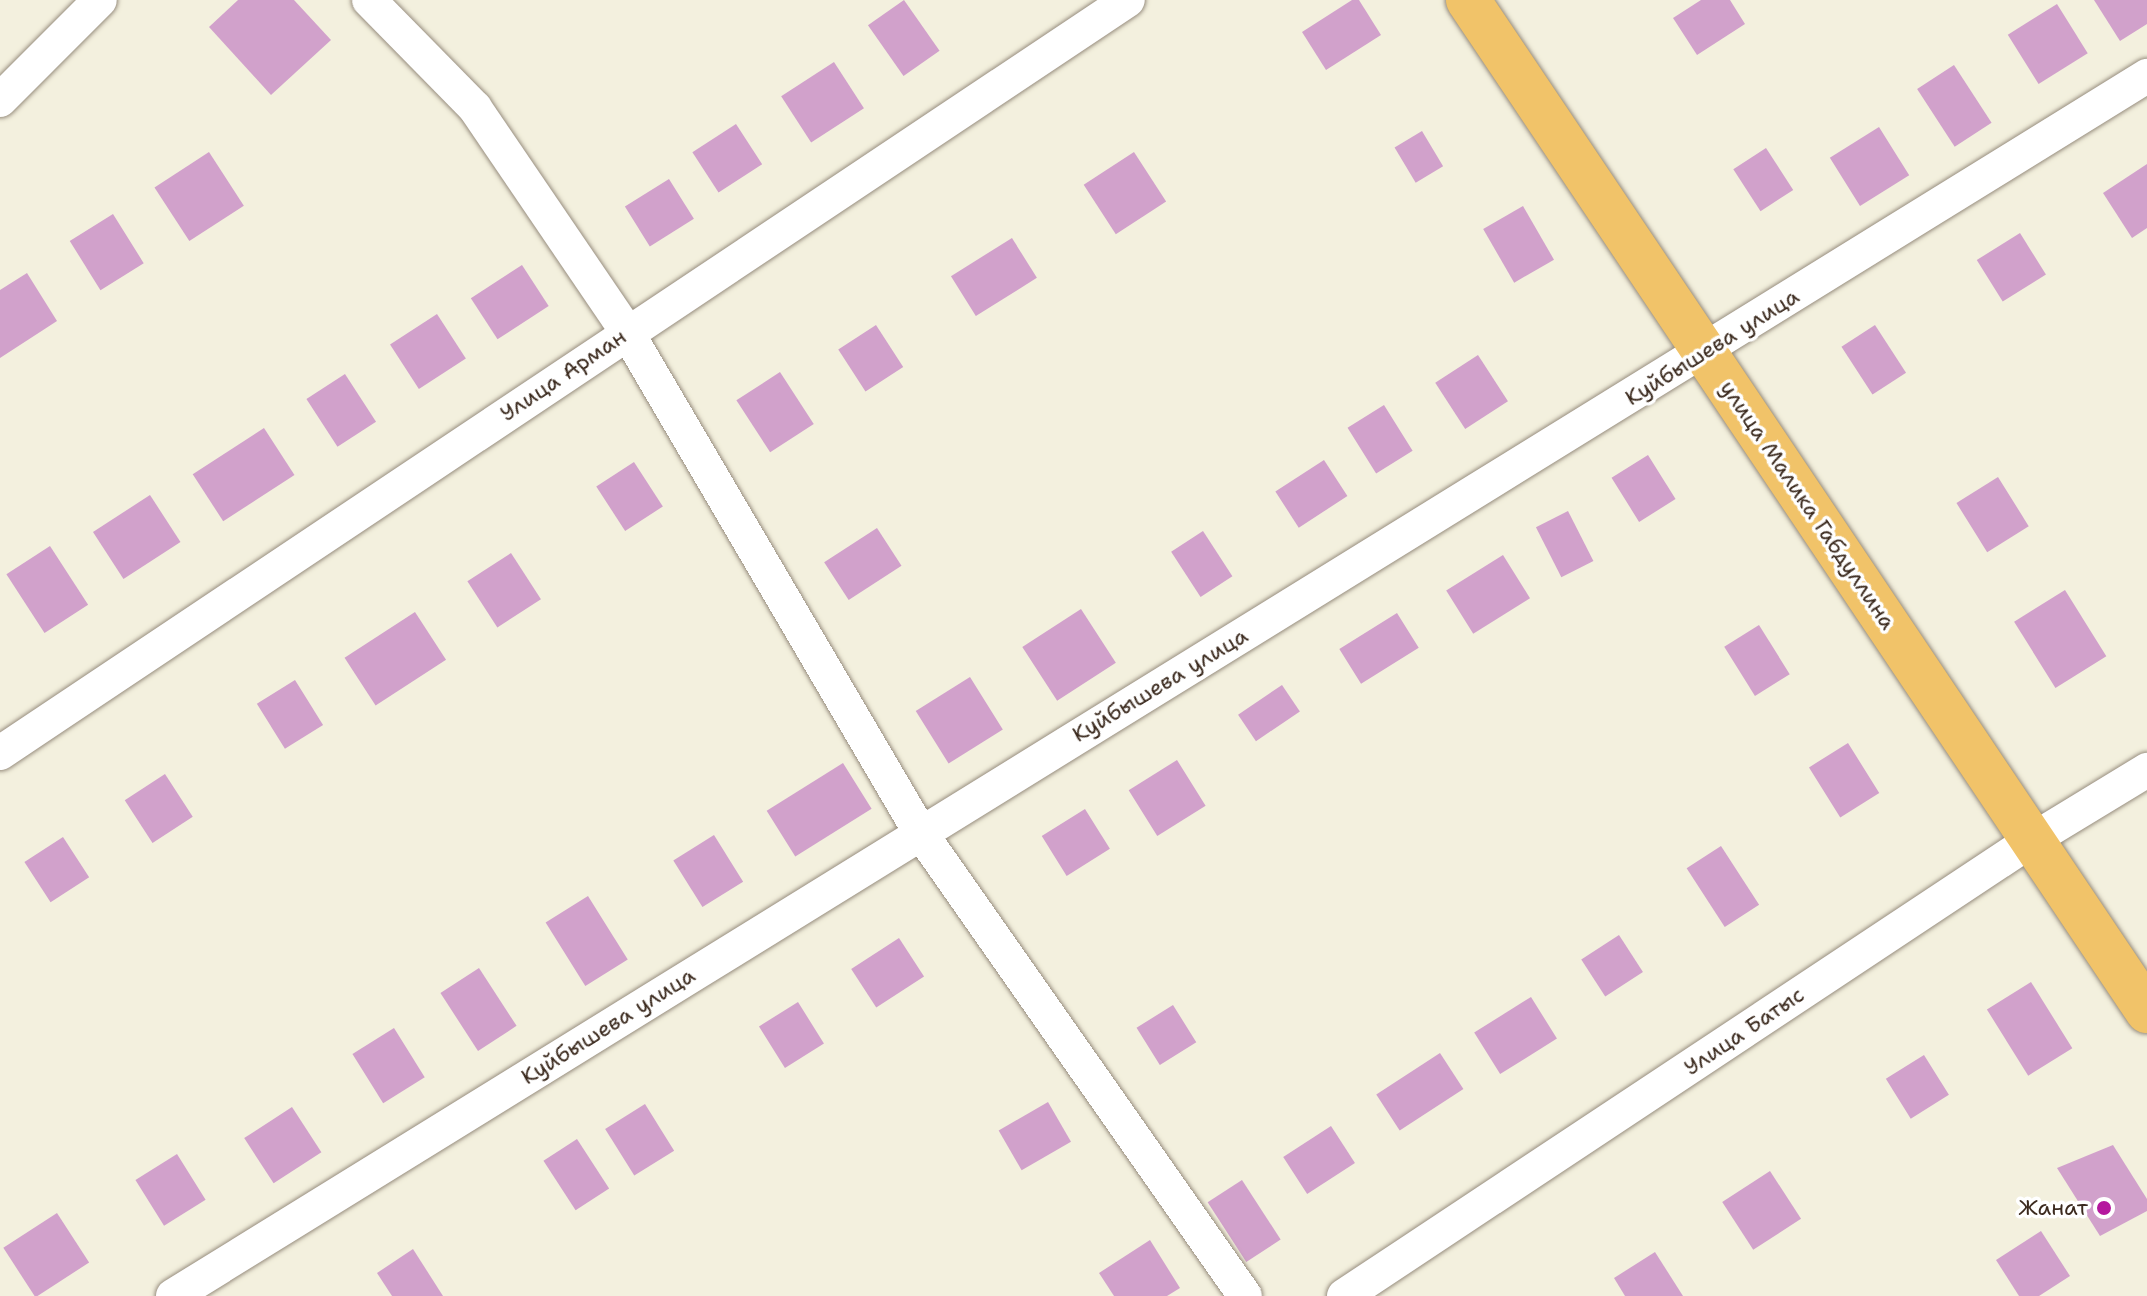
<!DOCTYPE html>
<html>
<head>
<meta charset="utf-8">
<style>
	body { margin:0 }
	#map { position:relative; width:2147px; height:1296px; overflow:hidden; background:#f3f0de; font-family:"Shantell Sans",sans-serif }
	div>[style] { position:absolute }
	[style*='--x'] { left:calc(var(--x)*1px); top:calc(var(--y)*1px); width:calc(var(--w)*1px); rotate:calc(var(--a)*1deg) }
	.building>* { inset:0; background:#d1a1cb; transform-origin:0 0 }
	.roads { filter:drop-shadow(0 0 2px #978d7e) drop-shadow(0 0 2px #978d7e) }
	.minor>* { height:34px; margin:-17px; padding:0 17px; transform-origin:17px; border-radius:17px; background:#fff }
	.major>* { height:44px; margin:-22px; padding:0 22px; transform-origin:22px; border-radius:22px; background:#f1c369 }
	.dots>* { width:22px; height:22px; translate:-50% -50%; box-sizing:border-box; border:4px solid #fff; border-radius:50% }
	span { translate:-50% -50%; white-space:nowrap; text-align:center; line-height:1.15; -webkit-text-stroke:7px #fff; paint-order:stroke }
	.street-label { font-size:22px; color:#3b2a1e }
	.poi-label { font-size:22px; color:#3b2a1e }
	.right { translate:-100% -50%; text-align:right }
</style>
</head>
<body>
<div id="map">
	<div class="building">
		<div style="clip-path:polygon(238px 0,294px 0,331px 40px,271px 95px,209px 27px)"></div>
		<div style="left:904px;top:0;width:62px;height:44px;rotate:55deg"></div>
		<div style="clip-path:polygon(1352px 0,1359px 0,1381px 35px,1326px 70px,1302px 32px)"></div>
		<div style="clip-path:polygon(1701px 0,1730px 0,1745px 24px,1697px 55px,1673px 18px)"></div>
		<div style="clip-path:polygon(2094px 0,2147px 0,2147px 24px,2120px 41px)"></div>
		<div style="left:2057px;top:4px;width:58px;height:58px;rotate:58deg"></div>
		<div style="left:834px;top:62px;width:55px;height:63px;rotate:57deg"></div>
		<div style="left:1954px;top:65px;width:69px;height:44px;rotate:57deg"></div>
		<div style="left:736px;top:124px;width:48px;height:52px;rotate:57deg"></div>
		<div style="left:1879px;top:127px;width:57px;height:58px;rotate:58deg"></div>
		<div style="left:1422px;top:131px;width:41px;height:32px;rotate:59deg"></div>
		<div style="left:1766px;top:148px;width:50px;height:39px;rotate:57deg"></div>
		<div style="left:209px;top:152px;width:64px;height:65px;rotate:57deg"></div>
		<div style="left:1134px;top:152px;width:59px;height:60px;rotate:57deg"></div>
		<div style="clip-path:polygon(2147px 164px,2147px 228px,2132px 238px,2103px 193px)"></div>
		<div style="left:669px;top:179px;width:47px;height:52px;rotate:58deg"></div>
		<div style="left:1523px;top:206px;width:62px;height:46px;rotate:60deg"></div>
		<div style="left:113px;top:214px;width:58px;height:51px;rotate:58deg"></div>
		<div style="left:2020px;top:233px;width:49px;height:51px;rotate:58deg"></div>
		<div style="left:1012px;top:238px;width:47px;height:72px;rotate:58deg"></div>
		<div style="left:522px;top:265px;width:49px;height:61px;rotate:57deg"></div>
		<div style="clip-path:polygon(27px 273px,57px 321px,0 358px,0 290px)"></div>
		<div style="left:437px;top:314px;width:53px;height:56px;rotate:57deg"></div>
		<div style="left:876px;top:325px;width:50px;height:45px;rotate:57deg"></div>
		<div style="left:1875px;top:325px;width:57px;height:40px;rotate:57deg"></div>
		<div style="left:1478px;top:355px;width:55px;height:51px;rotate:57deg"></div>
		<div style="left:780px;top:372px;width:62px;height:52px;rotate:57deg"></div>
		<div style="left:345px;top:374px;width:57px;height:46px;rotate:57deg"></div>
		<div style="left:1384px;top:405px;width:54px;height:43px;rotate:58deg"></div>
		<div style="left:264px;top:428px;width:56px;height:85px;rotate:57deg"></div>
		<div style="left:1648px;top:455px;width:52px;height:43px;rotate:58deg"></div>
		<div style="left:1324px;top:460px;width:43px;height:58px;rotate:57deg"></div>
		<div style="left:634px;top:462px;width:53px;height:45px;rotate:57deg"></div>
		<div style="left:1998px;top:477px;width:58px;height:49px;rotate:58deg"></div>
		<div style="left:150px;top:495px;width:56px;height:68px;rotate:57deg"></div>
		<div style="left:1568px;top:511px;width:56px;height:36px;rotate:63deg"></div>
		<div style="left:877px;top:528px;width:45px;height:63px;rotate:57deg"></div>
		<div style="left:1203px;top:531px;width:54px;height:38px;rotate:57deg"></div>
		<div style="left:50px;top:546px;width:70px;height:52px;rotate:57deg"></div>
		<div style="left:511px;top:553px;width:55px;height:52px;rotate:57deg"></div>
		<div style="left:1503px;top:555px;width:51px;height:67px;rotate:58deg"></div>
		<div style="left:2065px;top:590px;width:78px;height:60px;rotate:58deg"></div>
		<div style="left:1081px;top:609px;width:64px;height:70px;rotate:57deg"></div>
		<div style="left:415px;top:612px;width:57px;height:84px;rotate:57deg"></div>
		<div style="left:1397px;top:613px;width:41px;height:68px;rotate:58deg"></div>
		<div style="left:1759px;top:625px;width:58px;height:41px;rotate:58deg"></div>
		<div style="left:970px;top:677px;width:62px;height:64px;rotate:58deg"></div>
		<div style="left:295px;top:680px;width:53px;height:45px;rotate:58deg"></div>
		<div style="left:1282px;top:685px;width:32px;height:53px;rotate:56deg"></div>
		<div style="left:1848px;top:743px;width:59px;height:46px;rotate:58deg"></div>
		<div style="left:1177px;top:760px;width:54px;height:57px;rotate:58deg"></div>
		<div style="left:843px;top:763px;width:54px;height:90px;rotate:58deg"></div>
		<div style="left:165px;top:774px;width:51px;height:48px;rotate:57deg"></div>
		<div style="left:1085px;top:809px;width:47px;height:51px;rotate:58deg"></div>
		<div style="left:714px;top:835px;width:55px;height:48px;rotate:58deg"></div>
		<div style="left:63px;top:837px;width:48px;height:46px;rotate:57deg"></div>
		<div style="left:1721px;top:846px;width:70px;height:41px;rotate:57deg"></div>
		<div style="left:588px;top:896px;width:75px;height:50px;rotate:58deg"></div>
		<div style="left:1619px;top:935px;width:44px;height:45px;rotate:57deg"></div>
		<div style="left:899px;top:938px;width:46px;height:57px;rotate:57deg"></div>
		<div style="left:479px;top:968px;width:69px;height:46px;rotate:57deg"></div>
		<div style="left:2031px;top:982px;width:78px;height:52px;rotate:58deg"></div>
		<div style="left:1531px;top:997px;width:49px;height:67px;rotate:58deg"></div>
		<div style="left:798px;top:1002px;width:49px;height:46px;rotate:58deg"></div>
		<div style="left:1173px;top:1005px;width:44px;height:43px;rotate:58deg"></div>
		<div style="left:394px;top:1028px;width:58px;height:49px;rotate:58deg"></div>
		<div style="left:1440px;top:1053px;width:43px;height:76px;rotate:57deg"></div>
		<div style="left:1924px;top:1055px;width:47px;height:45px;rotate:58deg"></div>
		<div style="left:1048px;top:1102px;width:46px;height:57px;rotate:60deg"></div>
		<div style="left:645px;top:1104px;width:55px;height:47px;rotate:58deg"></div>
		<div style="left:292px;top:1107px;width:54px;height:57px;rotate:57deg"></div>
		<div style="left:1331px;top:1126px;width:44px;height:57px;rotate:57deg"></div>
		<div style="left:577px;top:1139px;width:59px;height:40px;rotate:57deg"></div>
		<div style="clip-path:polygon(2113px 1145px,2147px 1199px,2147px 1211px,2100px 1236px,2057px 1168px)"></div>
		<div style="left:177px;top:1154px;width:54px;height:49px;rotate:58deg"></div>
		<div style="left:1770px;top:1171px;width:57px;height:57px;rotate:57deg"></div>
		<div style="left:1242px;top:1180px;width:71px;height:41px;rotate:57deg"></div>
		<div style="left:57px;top:1213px;width:59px;height:64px;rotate:57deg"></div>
		<div style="clip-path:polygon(2041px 1231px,2070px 1276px,2039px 1296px,2019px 1296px,1996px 1260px)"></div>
		<div style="clip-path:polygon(1150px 1240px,1180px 1288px,1167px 1296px,1114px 1296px,1099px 1273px)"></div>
		<div style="clip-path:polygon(413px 1249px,443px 1296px,392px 1296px,377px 1273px)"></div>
		<div style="clip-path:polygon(1655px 1252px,1683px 1296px,1625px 1296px,1614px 1278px)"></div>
	</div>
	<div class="roads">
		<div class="minor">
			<div style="--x:369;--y:0;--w:151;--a:45.5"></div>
			<div style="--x:475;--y:108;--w:271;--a:55.8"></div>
			<div style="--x:627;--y:332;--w:580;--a:59.63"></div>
			<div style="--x:920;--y:832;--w:566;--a:54.99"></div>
			<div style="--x:0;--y:100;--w:141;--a:-45"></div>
			<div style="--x:0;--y:753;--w:1356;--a:-33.73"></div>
			<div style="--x:173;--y:1296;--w:2321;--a:-31.72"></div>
			<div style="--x:1344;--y:1296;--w:825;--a:-33.54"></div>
			<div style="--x:2032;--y:840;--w:135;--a:-31.3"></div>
		</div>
		<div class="major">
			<div style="--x:1468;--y:0;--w:1218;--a:56.11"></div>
		</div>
	</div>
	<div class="dots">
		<div style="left:2104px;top:1208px;background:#b5179e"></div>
	</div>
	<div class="street-label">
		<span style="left:1712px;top:347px;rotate:-32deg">Куйбышева улица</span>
		<span style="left:563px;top:375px;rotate:-34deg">Улица Арман</span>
		<span style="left:1808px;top:505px;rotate:56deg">улица Малика Габдуллина</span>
		<span style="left:1160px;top:685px;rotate:-31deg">Куйбышева улица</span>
		<span style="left:608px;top:1026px;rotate:-32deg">Куйбышева улица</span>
		<span style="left:1744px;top:1031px;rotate:-34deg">Улица Батыс</span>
	</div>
	<div class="poi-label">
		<span class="right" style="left:2088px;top:1208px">Жанат</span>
	</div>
</div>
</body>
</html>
